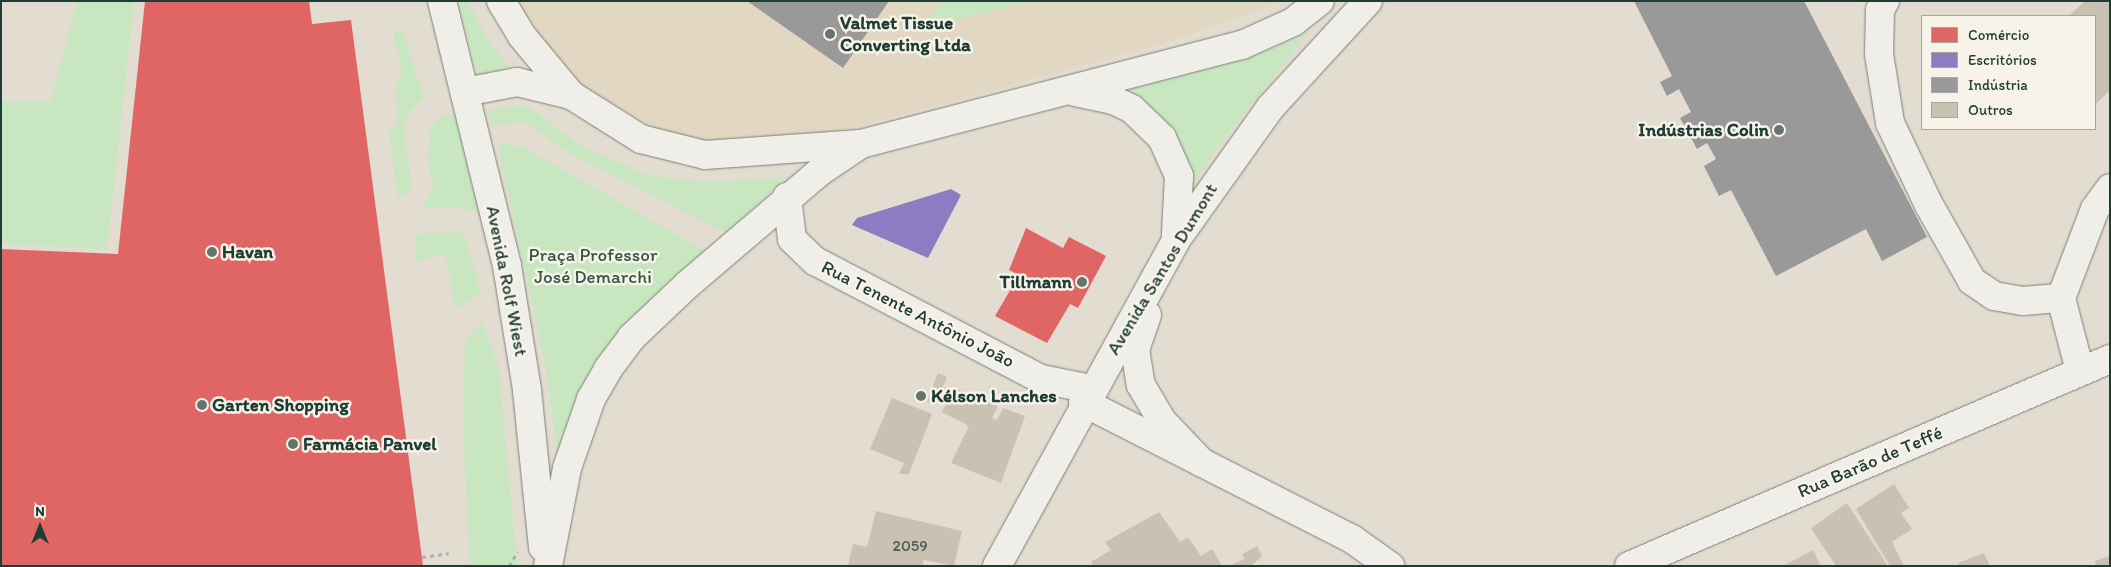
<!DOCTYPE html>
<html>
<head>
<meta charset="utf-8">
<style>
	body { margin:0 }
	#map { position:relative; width:2111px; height:567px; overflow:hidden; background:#e3ddd1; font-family:Itim,sans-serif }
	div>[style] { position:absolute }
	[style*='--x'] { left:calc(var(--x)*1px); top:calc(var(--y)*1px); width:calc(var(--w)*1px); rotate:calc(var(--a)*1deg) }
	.built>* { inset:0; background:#e2d7c2 }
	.green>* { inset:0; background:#c8e6bf }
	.shops>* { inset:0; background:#e06666 }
	.offices>* { inset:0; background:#8e7cc3 }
	.industry>* { inset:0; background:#999 }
	.building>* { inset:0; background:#c9c2b3 }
	.path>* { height:3px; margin-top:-1.5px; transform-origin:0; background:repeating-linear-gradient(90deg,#adafaa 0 4px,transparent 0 8px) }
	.roads { filter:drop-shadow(0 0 1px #7d8078) drop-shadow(0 0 1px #7d8078) }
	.minor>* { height:28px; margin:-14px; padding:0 14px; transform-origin:14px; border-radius:14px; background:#f0eee9 }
	.major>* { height:28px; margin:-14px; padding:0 14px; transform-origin:14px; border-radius:14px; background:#f0eee9 }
	.dots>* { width:14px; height:14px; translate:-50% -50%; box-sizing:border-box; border:2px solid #f7f3e8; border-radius:50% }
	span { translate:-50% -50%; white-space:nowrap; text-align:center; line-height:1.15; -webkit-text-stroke:5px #f7f3e8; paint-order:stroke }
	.number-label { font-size:16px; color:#4a5e54 }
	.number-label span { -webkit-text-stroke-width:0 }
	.poi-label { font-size:19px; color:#1f3d34; font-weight:700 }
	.left { translate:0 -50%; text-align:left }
	.right { translate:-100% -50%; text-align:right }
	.park-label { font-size:19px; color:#355747 }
	.street-label { font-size:19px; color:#1f3d34 }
	.frame { position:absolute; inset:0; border:2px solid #1f3d34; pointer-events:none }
	.legend { position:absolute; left:1921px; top:15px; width:175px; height:115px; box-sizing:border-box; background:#f7f3e8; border:1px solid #a1aaa0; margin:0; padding:6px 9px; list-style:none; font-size:15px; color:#1f3d34 }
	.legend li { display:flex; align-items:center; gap:10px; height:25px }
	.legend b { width:25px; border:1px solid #a1aaa0 }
	.north { position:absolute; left:15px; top:502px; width:50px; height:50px; -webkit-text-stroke:4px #f7f3e8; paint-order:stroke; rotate:0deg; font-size:14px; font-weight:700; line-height:20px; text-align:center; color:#1f3d34 }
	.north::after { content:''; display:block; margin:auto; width:18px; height:22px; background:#1f3d34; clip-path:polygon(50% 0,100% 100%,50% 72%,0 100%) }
</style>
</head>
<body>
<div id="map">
	<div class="built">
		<div style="clip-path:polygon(511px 1px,1285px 1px,1160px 45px,791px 145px,676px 139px,556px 72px)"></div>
	</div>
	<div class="green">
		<div style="clip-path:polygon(77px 1px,134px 1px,107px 249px,1px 244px,1px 102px,50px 102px)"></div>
		<div style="clip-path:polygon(458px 1px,468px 1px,488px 40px,515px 74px,479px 81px)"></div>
		<div style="clip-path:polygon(940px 1px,1033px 1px,922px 28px)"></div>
		<div style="clip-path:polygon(401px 27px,424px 97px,407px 115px,404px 129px,412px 188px,398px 199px,389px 132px,397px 122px,396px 84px,402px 72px,393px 33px)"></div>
		<div style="clip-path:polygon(1308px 33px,1216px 150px,1189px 191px,1123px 91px,1259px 54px)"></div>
		<div style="clip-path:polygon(508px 106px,528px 106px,583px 147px,650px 176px,712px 182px,786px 177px,726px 233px,563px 150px,527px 123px,492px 125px,487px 110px)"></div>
		<div style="clip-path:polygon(458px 114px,483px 213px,457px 207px,423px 208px,433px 187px,428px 159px,431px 126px,442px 116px)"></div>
		<div style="clip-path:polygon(503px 143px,523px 147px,705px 251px,655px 298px,565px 449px,557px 451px,545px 362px,498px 146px)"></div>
		<div style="clip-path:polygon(464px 231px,480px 292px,455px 310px,446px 256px,432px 256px,416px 263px,416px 234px)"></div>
		<div style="clip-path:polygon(482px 321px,499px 368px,517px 566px,470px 566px,463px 425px,465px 342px)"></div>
	</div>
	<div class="shops">
		<div style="clip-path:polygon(145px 1px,309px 1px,312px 24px,351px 20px,423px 566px,1px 566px,1px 249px,118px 254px)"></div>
		<div style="clip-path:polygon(1026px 228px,1063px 248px,1069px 237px,1106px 256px,1078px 308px,1070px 304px,1047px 343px,995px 316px,1019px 275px,1009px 270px)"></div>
	</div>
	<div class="offices">
		<div style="clip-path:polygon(951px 189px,961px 195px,928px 258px,852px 225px,857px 218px)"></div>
	</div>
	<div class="industry">
		<div style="clip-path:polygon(747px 1px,889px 1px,843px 68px)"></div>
		<div style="clip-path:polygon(1634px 1px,1804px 1px,1927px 237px,1882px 261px,1866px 229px,1776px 276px,1731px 190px,1719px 196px,1704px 166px,1716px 159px,1707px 143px,1697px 149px,1680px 118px,1691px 112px,1679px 89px,1667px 96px,1660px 82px,1672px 76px)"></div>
	</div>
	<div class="building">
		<div style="clip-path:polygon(2085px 1px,2110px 1px,2110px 90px,2095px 105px,2095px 16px,2069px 16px)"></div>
		<div style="clip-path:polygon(938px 373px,947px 377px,935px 405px,927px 402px)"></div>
		<div style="clip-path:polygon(945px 388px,963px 391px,998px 406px,992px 418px,997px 420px,1003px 408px,1025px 416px,1001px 483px,951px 463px,969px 426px,942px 412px,946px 404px,939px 402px)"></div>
		<div style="clip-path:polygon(892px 398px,932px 414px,909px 474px,899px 474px,904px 463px,870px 449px)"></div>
		<div style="clip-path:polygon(1894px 484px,1909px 508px,1901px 513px,1912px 529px,1892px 542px,1904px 566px,1890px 566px,1856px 509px)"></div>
		<div style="clip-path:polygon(1847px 503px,1888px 566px,1836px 566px,1811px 528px)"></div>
		<div style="clip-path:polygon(876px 511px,962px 531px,954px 566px,924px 560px,922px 566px,848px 566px,853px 544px,867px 547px)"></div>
		<div style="clip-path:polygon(1159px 512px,1180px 542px,1188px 537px,1201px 556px,1212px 549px,1222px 566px,1093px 566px,1091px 562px,1111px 550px,1105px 542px)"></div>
		<div style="clip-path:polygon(1257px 546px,1262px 556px,1251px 566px,1228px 566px,1245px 559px,1242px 554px)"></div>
		<div style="clip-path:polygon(1813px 550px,1821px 566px,1783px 566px)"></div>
		<div style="clip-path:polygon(1984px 553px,1990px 566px,1959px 566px,1958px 563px)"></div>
		<div style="clip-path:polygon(2110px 556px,2110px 566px,2096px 566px,2095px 561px)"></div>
	</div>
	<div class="path">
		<div style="--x:422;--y:557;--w:27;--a:-8"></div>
		<div style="--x:509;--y:566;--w:17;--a:-59"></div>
	</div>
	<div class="roads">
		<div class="minor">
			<div style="--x:1885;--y:1;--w:10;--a:119"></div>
			<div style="--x:1880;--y:10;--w:44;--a:91.3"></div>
			<div style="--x:1879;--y:54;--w:70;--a:80.9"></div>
			<div style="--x:1890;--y:123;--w:91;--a:64.6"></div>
			<div style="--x:1929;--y:205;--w:87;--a:60.5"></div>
			<div style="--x:1972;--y:281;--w:27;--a:34"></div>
			<div style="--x:1994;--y:296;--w:29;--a:10"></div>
			<div style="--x:2023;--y:301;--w:38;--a:-5"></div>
			<div style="--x:2061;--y:298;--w:75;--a:75.4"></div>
			<div style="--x:787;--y:197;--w:42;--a:83.2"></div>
			<div style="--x:792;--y:239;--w:32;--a:44"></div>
			<div style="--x:815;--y:261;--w:255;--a:27.6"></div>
			<div style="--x:1041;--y:379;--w:51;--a:11.3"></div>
			<div style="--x:2061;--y:298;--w:95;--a:-69.1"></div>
			<div style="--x:2095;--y:209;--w:26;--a:-54"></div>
			<div style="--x:1629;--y:566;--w:524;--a:-23.28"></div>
		</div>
		<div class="major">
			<div style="--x:442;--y:1;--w:273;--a:76.2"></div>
			<div style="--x:507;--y:266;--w:126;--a:80.8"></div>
			<div style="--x:527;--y:390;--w:158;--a:84.2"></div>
			<div style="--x:501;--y:1;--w:41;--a:59"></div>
			<div style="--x:522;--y:36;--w:77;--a:50.3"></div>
			<div style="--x:571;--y:95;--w:83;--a:32.2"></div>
			<div style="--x:641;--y:139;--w:66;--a:14"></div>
			<div style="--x:705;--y:155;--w:152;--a:-4.1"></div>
			<div style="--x:465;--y:92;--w:53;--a:-10.9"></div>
			<div style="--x:517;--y:82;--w:56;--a:13.5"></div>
			<div style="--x:1075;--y:92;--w:39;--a:12"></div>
			<div style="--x:1113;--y:100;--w:21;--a:25"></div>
			<div style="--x:1132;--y:109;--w:42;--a:44"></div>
			<div style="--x:1162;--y:138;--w:42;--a:65.9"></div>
			<div style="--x:1179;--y:176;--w:58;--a:93"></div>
			<div style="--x:1147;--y:315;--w:36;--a:109"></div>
			<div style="--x:1135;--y:349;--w:36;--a:81"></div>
			<div style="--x:1141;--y:385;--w:42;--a:59.7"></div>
			<div style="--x:1162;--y:421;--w:57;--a:46.4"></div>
			<div style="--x:1083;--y:402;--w:302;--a:27"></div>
			<div style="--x:1352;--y:539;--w:47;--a:35.4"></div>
			<div style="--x:548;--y:566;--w:100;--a:-79"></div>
			<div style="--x:567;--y:468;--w:73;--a:-70.8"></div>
			<div style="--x:591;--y:399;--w:34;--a:-60"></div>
			<div style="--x:608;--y:369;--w:39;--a:-53"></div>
			<div style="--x:631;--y:338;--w:77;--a:-43.4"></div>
			<div style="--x:687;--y:285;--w:172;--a:-40.5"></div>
			<div style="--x:818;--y:173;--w:52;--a:-34"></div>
			<div style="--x:861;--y:144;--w:394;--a:-14.6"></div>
			<div style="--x:1242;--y:45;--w:56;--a:-24.3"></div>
			<div style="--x:1293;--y:22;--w:34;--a:-38"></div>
			<div style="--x:997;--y:566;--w:372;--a:-61.2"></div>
			<div style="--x:1176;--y:240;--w:162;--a:-54.5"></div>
			<div style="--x:1270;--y:108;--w:145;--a:-47.5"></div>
		</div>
	</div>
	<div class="dots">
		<div style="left:830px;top:34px;background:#64756b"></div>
		<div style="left:1779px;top:130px;background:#64756b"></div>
		<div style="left:212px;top:252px;background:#64756b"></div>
		<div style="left:1082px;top:282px;background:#64756b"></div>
		<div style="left:921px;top:396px;background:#64756b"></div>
		<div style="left:202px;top:405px;background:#64756b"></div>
		<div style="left:293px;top:444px;background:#64756b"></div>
	</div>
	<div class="number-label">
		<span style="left:910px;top:546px">2059</span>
	</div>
	<div class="poi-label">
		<span class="left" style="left:840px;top:34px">Valmet Tissue<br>Converting Ltda</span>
		<span class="right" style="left:1769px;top:130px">Indústrias Colin</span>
		<span class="left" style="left:222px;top:252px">Havan</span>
		<span class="right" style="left:1072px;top:282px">Tillmann</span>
		<span class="left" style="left:931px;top:396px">Kélson Lanches</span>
		<span class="left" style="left:212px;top:405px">Garten Shopping</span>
		<span class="left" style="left:303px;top:444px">Farmácia Panvel</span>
	</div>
	<div class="park-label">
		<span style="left:593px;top:266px">Praça Professor<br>José Demarchi</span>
	</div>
	<div class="street-label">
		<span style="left:1162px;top:269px;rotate:-59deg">Avenida Santos Dumont</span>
		<span style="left:507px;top:281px;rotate:79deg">Avenida Rolf Wiest</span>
		<span style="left:918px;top:314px;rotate:27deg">Rua Tenente Antônio João</span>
		<span style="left:1870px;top:462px;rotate:-23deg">Rua Barão de Teffé</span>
	</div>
	<div class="frame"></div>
	<ul class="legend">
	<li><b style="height:14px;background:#e06666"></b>Comércio</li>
	<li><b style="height:14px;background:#8e7cc3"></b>Escritórios</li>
	<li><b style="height:14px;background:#999"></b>Indústria</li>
	<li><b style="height:14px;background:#c9c2b3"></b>Outros</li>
	</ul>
	<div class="north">N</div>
</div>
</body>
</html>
